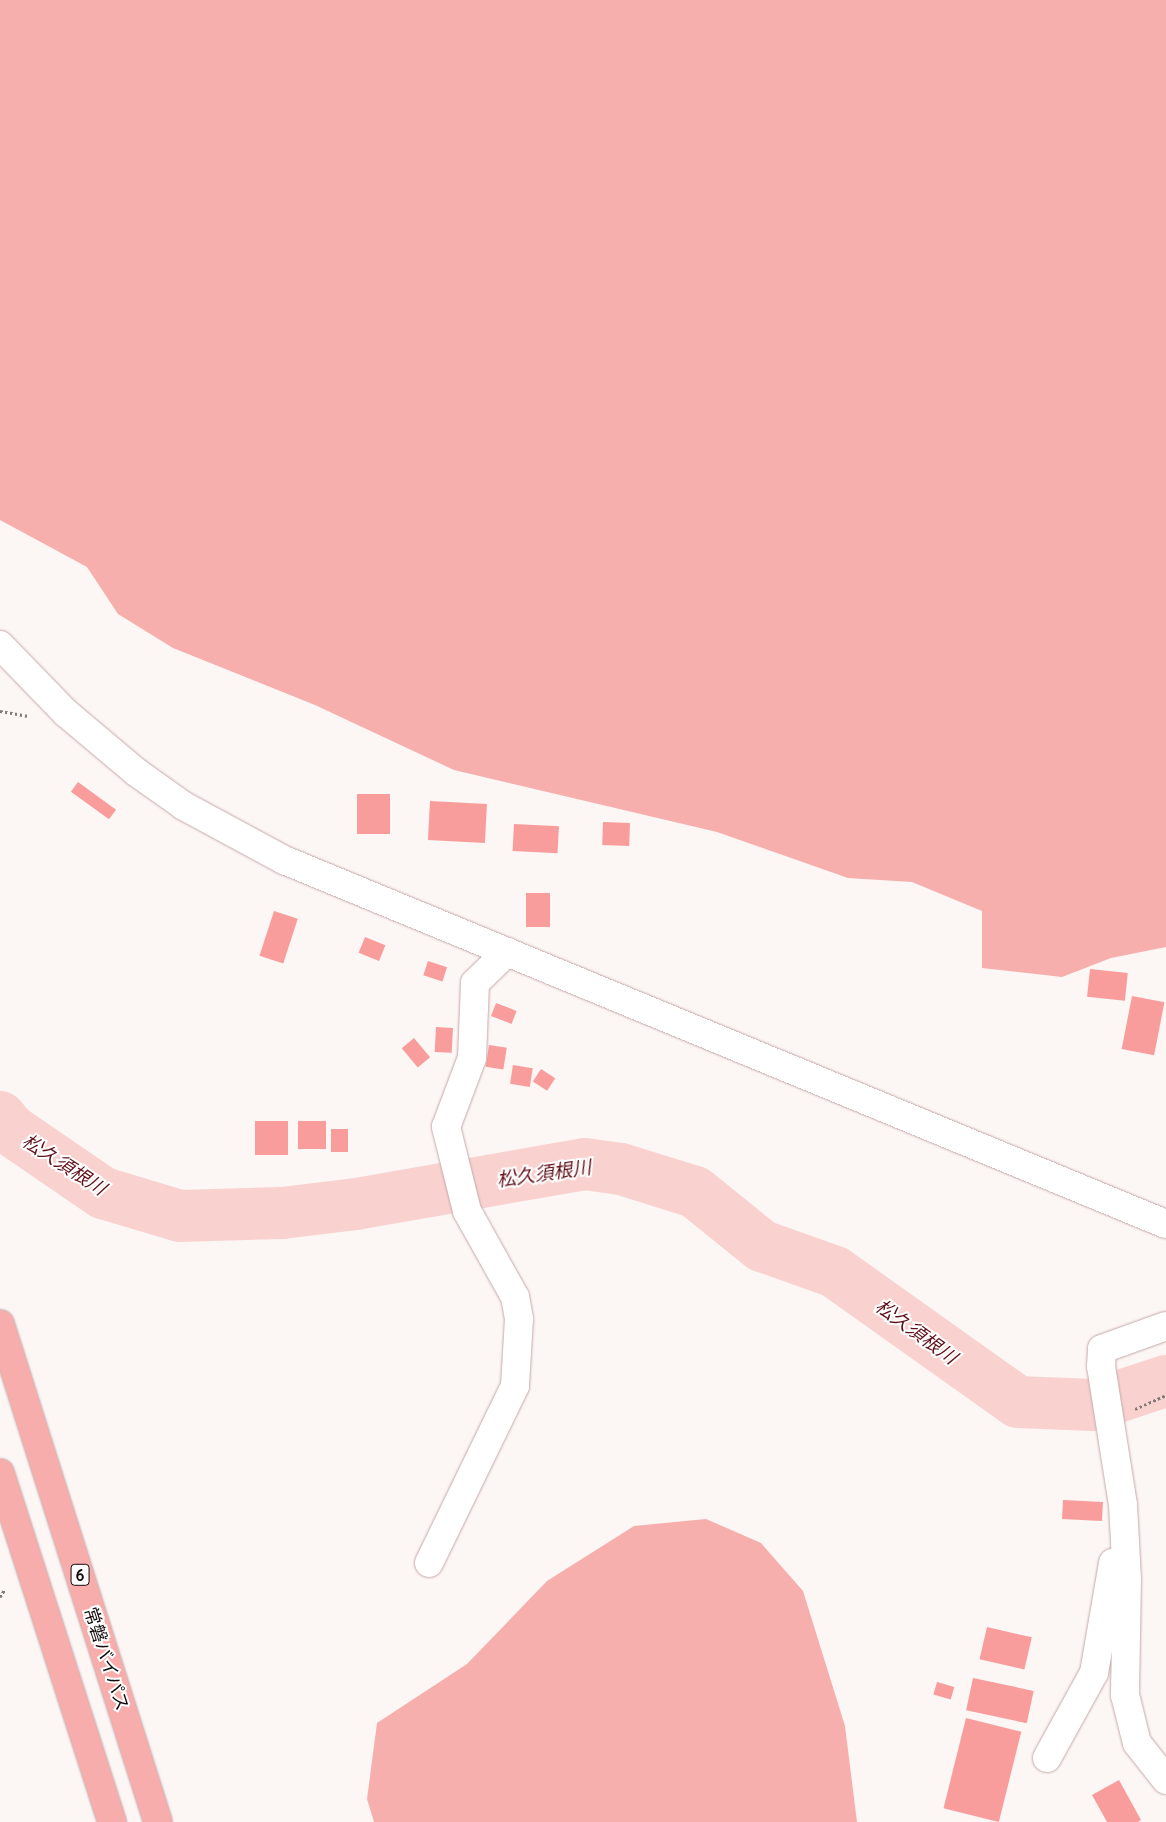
<!DOCTYPE html>
<html>
<head>
<meta charset="utf-8">
<style>
	body { margin:0 }
	#map { position:relative; width:1166px; height:1822px; overflow:hidden; background:#fcf6f5; font-family:Quicksand,"Noto Sans JP",sans-serif }
	div>[style] { position:absolute }
	[style*='--x'] { left:calc(var(--x)*1px); top:calc(var(--y)*1px); width:calc(var(--w)*1px); rotate:calc(var(--a)*1deg) }
	.green>* { inset:0; background:#f6afad }
	.river>* { height:52px; margin:-26px; padding:0 26px; transform-origin:26px; border-radius:26px; background:#f9d2d0 }
	.building>* { inset:0; background:#f89d9b; transform-origin:0 0 }
	.path>* { height:3px; margin-top:-1.5px; transform-origin:0; background:repeating-linear-gradient(90deg,#827a79 0 2.5px,transparent 0 5px) }
	.roads { filter:drop-shadow(0 0 1px #c5a9a8) drop-shadow(0 0 1px #c5a9a8) }
	.minor>* { height:28px; margin:-14px; padding:0 14px; transform-origin:14px; border-radius:14px; background:#fff }
	.highway>* { height:28px; margin:-14px; padding:0 14px; transform-origin:14px; border-radius:14px; background:#f6adab }
	span { translate:-50% -50%; white-space:nowrap; text-align:center; line-height:1.15; -webkit-text-stroke:4px #fff; paint-order:stroke }
	.shield-label span { padding:1px 4px; background:#fff; border:1px solid; border-radius:4px; -webkit-text-stroke-width:0 }
	.shield-label { font-size:16px; color:#130a0a; font-weight:700 }
	.street-label { font-size:18px; color:#130a0a }
	.water-label { font-size:19px; color:#601019; font-style:italic }
</style>
</head>
<body>
<div id="map">
	<div class="green">
		<div style="clip-path:polygon(0 0,1166px 0,1166px 947px,1111px 958px,1062px 977px,982px 968px,982px 911px,912px 882px,848px 878px,717px 832px,454px 770px,315px 705px,173px 648px,118px 614px,87px 567px,0 520px)"></div>
		<div style="clip-path:polygon(706px 1519px,761px 1543px,803px 1591px,845px 1726px,857px 1822px,374px 1822px,367px 1799px,377px 1723px,467px 1664px,547px 1581px,634px 1526px)"></div>
	</div>
	<div class="river">
		<div style="--x:0;--y:1117;--w:17;--a:50"></div>
		<div style="--x:11;--y:1130;--w:112;--a:34.4"></div>
		<div style="--x:103;--y:1193;--w:80;--a:16.6"></div>
		<div style="--x:180;--y:1216;--w:102;--a:-1.7"></div>
		<div style="--x:282;--y:1213;--w:75;--a:-6.9"></div>
		<div style="--x:356;--y:1204;--w:232;--a:-9.9"></div>
		<div style="--x:585;--y:1164;--w:36;--a:8"></div>
		<div style="--x:621;--y:1169;--w:77;--a:17.3"></div>
		<div style="--x:695;--y:1192;--w:86;--a:38.9"></div>
		<div style="--x:762;--y:1246;--w:77;--a:19.6"></div>
		<div style="--x:835;--y:1272;--w:224;--a:35.4"></div>
		<div style="--x:1018;--y:1402;--w:75;--a:2.3"></div>
		<div style="--x:1093;--y:1405;--w:77;--a:-18.2"></div>
	</div>
	<div class="building">
		<div style="left:78px;top:782px;width:47px;height:12px;rotate:36deg"></div>
		<div style="left:357px;top:794px;width:33px;height:40px"></div>
		<div style="left:430px;top:801px;width:57px;height:39px;rotate:3deg"></div>
		<div style="left:603px;top:822px;width:27px;height:23px;rotate:2deg"></div>
		<div style="left:514px;top:824px;width:45px;height:27px;rotate:3deg"></div>
		<div style="left:526px;top:893px;width:24px;height:34px"></div>
		<div style="left:274px;top:911px;width:25px;height:47px;rotate:18deg"></div>
		<div style="left:365px;top:937px;width:22px;height:17px;rotate:22deg"></div>
		<div style="left:428px;top:961px;width:20px;height:15px;rotate:18deg"></div>
		<div style="left:1090px;top:969px;width:38px;height:28px;rotate:6deg"></div>
		<div style="left:1132px;top:996px;width:33px;height:54px;rotate:11deg"></div>
		<div style="left:496px;top:1003px;width:22px;height:14px;rotate:21deg"></div>
		<div style="left:436px;top:1027px;width:17px;height:25px;rotate:3deg"></div>
		<div style="left:414px;top:1038px;width:25px;height:16px;rotate:50deg"></div>
		<div style="left:489px;top:1045px;width:18px;height:22px;rotate:9deg"></div>
		<div style="left:513px;top:1065px;width:20px;height:19px;rotate:9deg"></div>
		<div style="left:541px;top:1069px;width:17px;height:15px;rotate:33deg"></div>
		<div style="left:255px;top:1121px;width:33px;height:34px"></div>
		<div style="left:298px;top:1121px;width:28px;height:28px"></div>
		<div style="left:331px;top:1129px;width:17px;height:23px"></div>
		<div style="left:1063px;top:1500px;width:40px;height:19px;rotate:3deg"></div>
		<div style="left:987px;top:1627px;width:46px;height:33px;rotate:13deg"></div>
		<div style="left:973px;top:1678px;width:62px;height:33px;rotate:12deg"></div>
		<div style="left:937px;top:1682px;width:18px;height:13px;rotate:16deg"></div>
		<div style="left:966px;top:1718px;width:57px;height:93px;rotate:14deg"></div>
		<div style="clip-path:polygon(1119px 1780px,1141px 1820px,1138px 1822px,1107px 1822px,1092px 1795px)"></div>
	</div>
	<div class="path">
		<div style="--x:0;--y:711;--w:29;--a:10"></div>
		<div style="--x:1135;--y:1409;--w:34;--a:-24"></div>
		<div style="--x:0;--y:1597;--w:9;--a:-58"></div>
	</div>
	<div class="roads">
		<div class="minor">
			<div style="--x:0;--y:645;--w:95;--a:45.9"></div>
			<div style="--x:66;--y:713;--w:92;--a:40.1"></div>
			<div style="--x:136;--y:772;--w:59;--a:35.3"></div>
			<div style="--x:184;--y:806;--w:114;--a:28.4"></div>
			<div style="--x:284;--y:860;--w:954;--a:22.43"></div>
			<div style="--x:1166;--y:1326;--w:68;--a:160.2"></div>
			<div style="--x:1102;--y:1349;--w:17;--a:93"></div>
			<div style="--x:1101;--y:1366;--w:141;--a:81"></div>
			<div style="--x:1123;--y:1505;--w:74;--a:86.9"></div>
			<div style="--x:1127;--y:1579;--w:116;--a:91"></div>
			<div style="--x:1125;--y:1695;--w:49;--a:76"></div>
			<div style="--x:1137;--y:1743;--w:47;--a:51.9"></div>
			<div style="--x:429;--y:1563;--w:197;--a:-64.1"></div>
			<div style="--x:515;--y:1386;--w:67;--a:-86.6"></div>
			<div style="--x:519;--y:1319;--w:22;--a:-100"></div>
			<div style="--x:515;--y:1297;--w:98;--a:-119.2"></div>
			<div style="--x:467;--y:1211;--w:87;--a:-104"></div>
			<div style="--x:446;--y:1127;--w:74;--a:-69.4"></div>
			<div style="--x:472;--y:1058;--w:75;--a:-87.7"></div>
			<div style="--x:475;--y:983;--w:45;--a:-44.1"></div>
			<div style="--x:1047;--y:1758;--w:97;--a:-61.1"></div>
			<div style="--x:1094;--y:1673;--w:112;--a:-80.2"></div>
		</div>
		<div class="highway">
			<div style="--x:0;--y:1324;--w:522;--a:72.4"></div>
			<div style="--x:0;--y:1473;--w:367;--a:72.2"></div>
		</div>
	</div>
	<div class="shield-label">
		<span style="left:80px;top:1575px">6</span>
	</div>
	<div class="street-label">
		<span style="left:106px;top:1659px;rotate:72deg">常磐バイパス</span>
	</div>
	<div class="water-label">
		<span style="left:64px;top:1165px;rotate:33deg">松久須根川</span>
		<span style="left:544px;top:1174px;rotate:-8deg">松久須根川</span>
		<span style="left:916px;top:1332px;rotate:36deg">松久須根川</span>
	</div>
</div>
</body>
</html>
